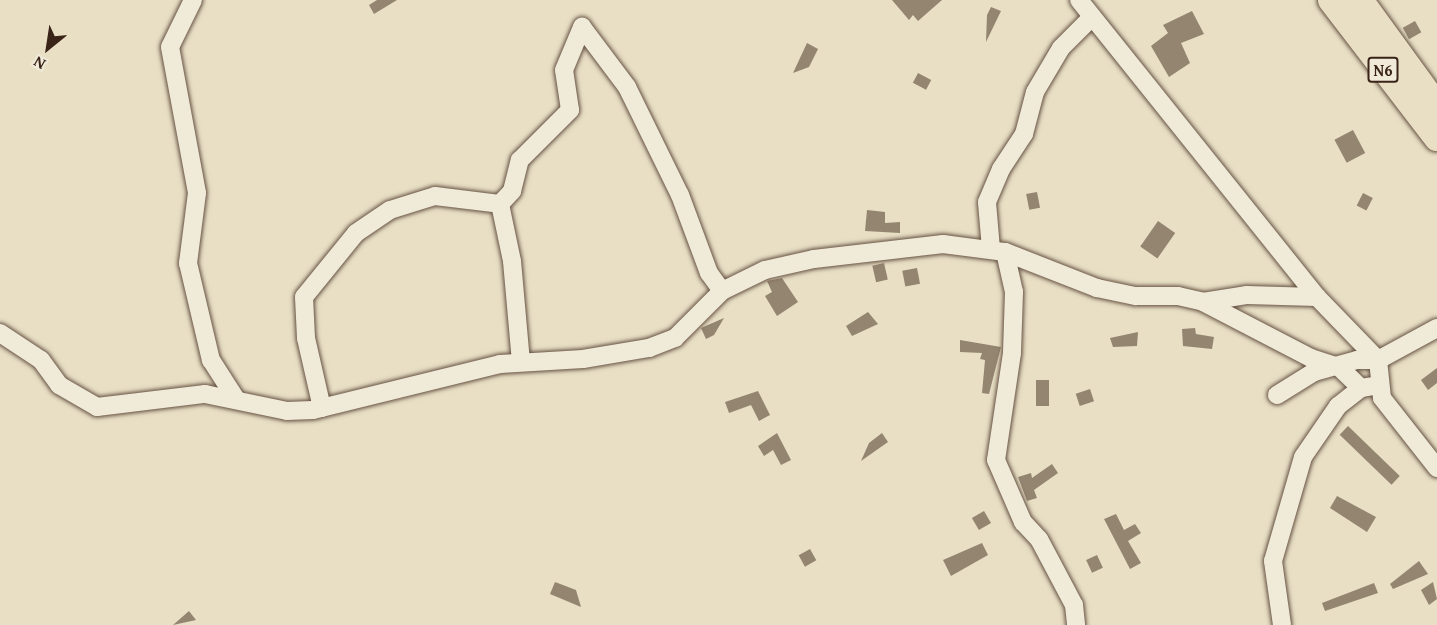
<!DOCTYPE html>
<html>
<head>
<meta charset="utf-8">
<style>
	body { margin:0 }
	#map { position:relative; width:1437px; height:625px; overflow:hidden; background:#e8dfc5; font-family:"Gentium Book Plus",serif }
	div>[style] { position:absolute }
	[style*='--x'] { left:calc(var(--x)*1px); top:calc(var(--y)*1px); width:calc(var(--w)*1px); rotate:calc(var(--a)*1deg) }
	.building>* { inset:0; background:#948571; transform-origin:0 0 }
	.roads { filter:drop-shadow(0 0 2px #665242) drop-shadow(0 0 2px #665242) }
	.minor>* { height:18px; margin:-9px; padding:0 9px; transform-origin:9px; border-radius:9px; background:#f0ead9 }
	.highway>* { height:26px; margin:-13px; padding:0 13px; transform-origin:13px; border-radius:13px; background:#e8dfc5 }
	span { translate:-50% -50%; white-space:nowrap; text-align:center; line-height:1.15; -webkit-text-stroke:4.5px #f0ead9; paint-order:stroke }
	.shield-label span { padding:2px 4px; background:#f0ead9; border:2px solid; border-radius:4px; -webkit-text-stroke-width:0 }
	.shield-label { font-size:16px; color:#3a2317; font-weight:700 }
	.north { position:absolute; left:18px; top:18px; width:60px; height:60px; -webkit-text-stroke:4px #f0ead9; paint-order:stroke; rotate:210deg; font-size:16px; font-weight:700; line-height:24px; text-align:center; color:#3a2317 }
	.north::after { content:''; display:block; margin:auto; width:21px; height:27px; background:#3a2317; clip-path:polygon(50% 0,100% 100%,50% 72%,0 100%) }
</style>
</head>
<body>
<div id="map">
	<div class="building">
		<div style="clip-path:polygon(377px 0,397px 0,374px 14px,369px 5px)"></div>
		<div style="clip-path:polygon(892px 0,942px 0,918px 21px,913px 15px,909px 20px)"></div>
		<div style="clip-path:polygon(991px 7px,1001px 11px,986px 42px,987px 15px)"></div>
		<div style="clip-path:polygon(1192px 11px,1204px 34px,1181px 43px,1190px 63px,1169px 77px,1151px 46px,1168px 33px,1163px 25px)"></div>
		<div style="left:1415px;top:21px;width:13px;height:14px;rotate:61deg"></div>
		<div style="clip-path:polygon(807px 43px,818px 49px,809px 67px,793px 73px)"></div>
		<div style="left:918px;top:73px;width:15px;height:11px;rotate:28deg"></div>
		<div style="left:1353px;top:130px;width:26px;height:21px;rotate:62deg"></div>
		<div style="left:1037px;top:192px;width:16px;height:11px;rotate:79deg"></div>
		<div style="left:1363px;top:193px;width:11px;height:14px;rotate:27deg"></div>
		<div style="clip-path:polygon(867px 210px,885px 212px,885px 223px,900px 222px,900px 233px,865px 231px)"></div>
		<div style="left:1158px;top:221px;width:21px;height:31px;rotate:35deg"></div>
		<div style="left:884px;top:263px;width:17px;height:12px;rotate:77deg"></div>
		<div style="left:917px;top:268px;width:16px;height:15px;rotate:79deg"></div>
		<div style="clip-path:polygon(782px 278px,798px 302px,777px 316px,765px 296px,772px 292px,767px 281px)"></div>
		<div style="clip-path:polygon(868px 312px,878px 324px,852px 336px,846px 326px)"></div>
		<div style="clip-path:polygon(724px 318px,714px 335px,706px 339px,701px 328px)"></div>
		<div style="clip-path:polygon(1195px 328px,1196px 334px,1214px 337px,1212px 349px,1183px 346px,1182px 329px)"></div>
		<div style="clip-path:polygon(1138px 332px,1137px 346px,1113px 347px,1110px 338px)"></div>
		<div style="clip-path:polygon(960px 340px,1001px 347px,989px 394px,982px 393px,985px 360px,980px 359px,982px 353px,960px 352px)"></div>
		<div style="clip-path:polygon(1437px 368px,1437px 383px,1428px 390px,1421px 380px)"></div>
		<div style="left:1036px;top:380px;width:13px;height:26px"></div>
		<div style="left:1090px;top:389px;width:13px;height:15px;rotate:72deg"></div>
		<div style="clip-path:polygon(758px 391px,770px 415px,759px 421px,751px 405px,729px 413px,725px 402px)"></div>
		<div style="left:1348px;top:426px;width:72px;height:12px;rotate:44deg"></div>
		<div style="clip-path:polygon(777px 433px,791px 460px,781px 465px,773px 450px,764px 456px,758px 446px)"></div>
		<div style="clip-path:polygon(882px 433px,888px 442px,861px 461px,869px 443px)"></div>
		<div style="clip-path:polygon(1052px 464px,1058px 473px,1034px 490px,1037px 498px,1027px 501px,1018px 477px,1031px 473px,1032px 478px)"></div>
		<div style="clip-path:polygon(1337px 496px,1376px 517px,1367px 532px,1330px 508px)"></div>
		<div style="left:984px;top:511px;width:14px;height:14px;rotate:60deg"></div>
		<div style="clip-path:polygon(1116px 514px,1124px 530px,1135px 524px,1141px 533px,1128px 541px,1141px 563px,1130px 569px,1104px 519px)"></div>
		<div style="clip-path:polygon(982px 543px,988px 555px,951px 576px,943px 560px)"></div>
		<div style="left:810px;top:549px;width:13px;height:13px;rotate:61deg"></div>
		<div style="left:1097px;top:555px;width:14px;height:12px;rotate:65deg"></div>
		<div style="clip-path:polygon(1419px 561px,1428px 574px,1393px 589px,1390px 584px)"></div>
		<div style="clip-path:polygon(555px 582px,576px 590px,581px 607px,550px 594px)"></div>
		<div style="clip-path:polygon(1433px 582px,1437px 599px,1429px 605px,1421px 590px)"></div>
		<div style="clip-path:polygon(1374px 583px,1378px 593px,1325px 611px,1322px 603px)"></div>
		<div style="clip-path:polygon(189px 611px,196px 620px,173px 625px)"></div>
	</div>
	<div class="roads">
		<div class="minor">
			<div style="--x:193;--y:0;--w:52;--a:116.1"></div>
			<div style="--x:170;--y:47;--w:148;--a:79.5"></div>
			<div style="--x:197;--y:193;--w:71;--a:97.3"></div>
			<div style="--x:188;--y:263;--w:100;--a:76.7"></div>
			<div style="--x:211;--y:360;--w:46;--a:57.3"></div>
			<div style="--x:1079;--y:0;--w:381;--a:51.3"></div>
			<div style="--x:1317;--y:297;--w:88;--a:45.9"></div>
			<div style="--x:991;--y:249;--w:47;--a:-94.9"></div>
			<div style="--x:987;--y:202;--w:36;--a:-67"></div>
			<div style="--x:1001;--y:169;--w:42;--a:-56.7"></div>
			<div style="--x:1024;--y:134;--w:43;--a:-75.3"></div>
			<div style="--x:1035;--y:92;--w:51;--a:-59.4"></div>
			<div style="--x:1061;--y:48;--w:44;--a:-45"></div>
			<div style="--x:1005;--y:252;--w:41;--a:77.3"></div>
			<div style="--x:1014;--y:292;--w:61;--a:91.9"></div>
			<div style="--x:1012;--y:353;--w:108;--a:98.5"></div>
			<div style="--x:996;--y:460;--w:68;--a:66.5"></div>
			<div style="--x:1023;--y:522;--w:23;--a:47"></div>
			<div style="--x:1039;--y:539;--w:75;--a:62.1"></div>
			<div style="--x:1074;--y:605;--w:20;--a:84"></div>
			<div style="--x:1203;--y:302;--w:122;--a:27.4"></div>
			<div style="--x:1311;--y:358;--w:29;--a:18"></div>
			<div style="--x:1339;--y:367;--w:30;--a:44"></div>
			<div style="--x:1437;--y:328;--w:67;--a:151.5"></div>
			<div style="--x:1378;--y:360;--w:38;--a:84"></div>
			<div style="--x:1382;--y:398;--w:89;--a:51.8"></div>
			<div style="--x:0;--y:333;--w:49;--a:33.4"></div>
			<div style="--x:41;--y:360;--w:31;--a:54"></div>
			<div style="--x:59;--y:385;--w:44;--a:30.1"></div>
			<div style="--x:97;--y:407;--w:109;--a:-6.9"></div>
			<div style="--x:205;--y:394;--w:84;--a:11.7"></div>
			<div style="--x:287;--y:411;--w:26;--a:-2"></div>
			<div style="--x:313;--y:410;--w:193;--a:-13.8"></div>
			<div style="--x:500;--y:364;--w:83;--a:-3.4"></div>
			<div style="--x:583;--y:359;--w:67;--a:-9.5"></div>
			<div style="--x:649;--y:348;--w:28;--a:-21"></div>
			<div style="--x:675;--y:338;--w:66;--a:-45"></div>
			<div style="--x:722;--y:291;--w:48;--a:-26"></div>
			<div style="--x:765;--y:270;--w:50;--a:-12.7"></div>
			<div style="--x:814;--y:259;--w:130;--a:-6.6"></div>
			<div style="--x:943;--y:244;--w:63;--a:7.4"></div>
			<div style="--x:1005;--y:252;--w:99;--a:21.4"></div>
			<div style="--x:1097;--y:288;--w:40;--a:12"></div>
			<div style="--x:1136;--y:296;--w:42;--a:0"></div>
			<div style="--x:1178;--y:296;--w:26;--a:13"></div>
			<div style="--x:1203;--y:302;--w:45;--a:-9"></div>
			<div style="--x:1247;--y:295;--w:70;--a:1.6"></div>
			<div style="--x:521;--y:362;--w:101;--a:-95.1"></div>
			<div style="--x:512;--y:261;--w:58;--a:-101.9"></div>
			<div style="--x:500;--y:204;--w:18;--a:-47"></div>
			<div style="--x:512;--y:191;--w:32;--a:-76"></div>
			<div style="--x:520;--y:160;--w:71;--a:-45"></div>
			<div style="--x:570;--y:110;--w:40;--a:-98.5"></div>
			<div style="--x:564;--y:70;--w:47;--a:-67.3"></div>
			<div style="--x:582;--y:27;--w:75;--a:53.1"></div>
			<div style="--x:627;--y:87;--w:120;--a:63.9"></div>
			<div style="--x:680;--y:195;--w:83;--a:69.6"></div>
			<div style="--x:709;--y:273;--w:22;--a:54"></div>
			<div style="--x:1277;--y:395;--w:44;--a:-31.9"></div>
			<div style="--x:1314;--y:372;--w:45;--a:-15.6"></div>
			<div style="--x:1357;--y:360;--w:21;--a:0"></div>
			<div style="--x:322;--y:408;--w:72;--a:-102.9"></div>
			<div style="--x:306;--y:338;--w:41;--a:-92.8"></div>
			<div style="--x:304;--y:297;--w:82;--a:-50.9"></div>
			<div style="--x:356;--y:233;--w:41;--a:-34.1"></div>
			<div style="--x:390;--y:210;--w:47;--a:-17.3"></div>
			<div style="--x:435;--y:196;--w:65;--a:7"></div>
			<div style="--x:1282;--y:625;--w:65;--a:-98"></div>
			<div style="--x:1273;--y:561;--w:108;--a:-73.9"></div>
			<div style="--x:1303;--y:457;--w:62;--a:-55.5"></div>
			<div style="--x:1338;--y:406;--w:29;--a:-38"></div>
			<div style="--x:1361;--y:388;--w:18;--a:-9"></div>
		</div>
		<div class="highway">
			<div style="--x:1331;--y:0;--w:174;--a:52.5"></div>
			<div style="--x:1360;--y:0;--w:131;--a:54"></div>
		</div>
	</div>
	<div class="shield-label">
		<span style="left:1383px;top:70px">N6</span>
	</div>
	<div class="north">N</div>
</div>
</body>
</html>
